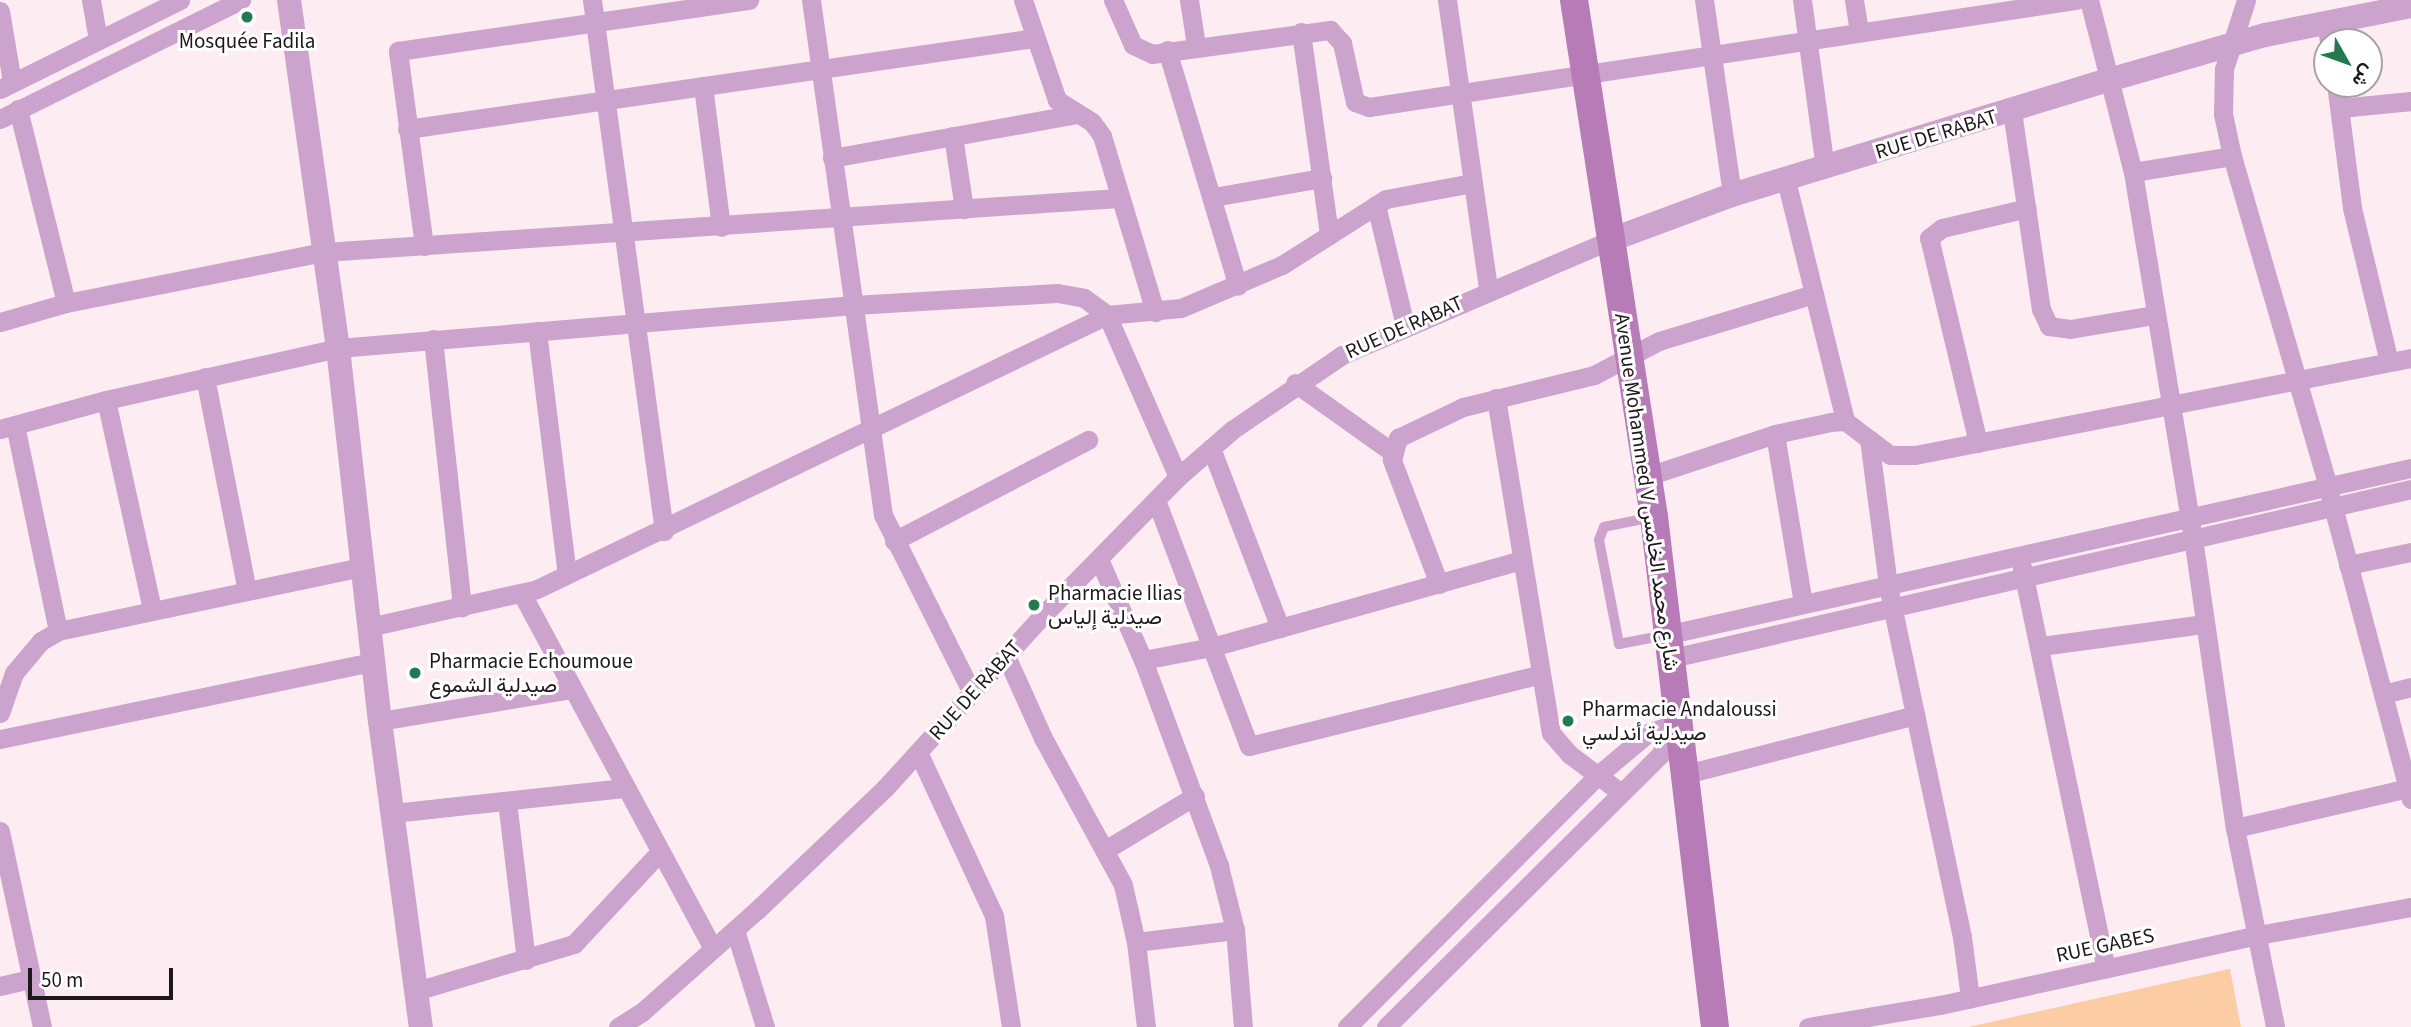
<!DOCTYPE html>
<html>
<head>
<meta charset="utf-8">
<style>
	body { margin:0 }
	#map { position:relative; width:2411px; height:1027px; overflow:hidden; background:#fdedf2; font-family:"Source Sans 3",Vazirmatn,sans-serif }
	div>[style] { position:absolute }
	[style*='--x'] { left:calc(var(--x)*1px); top:calc(var(--y)*1px); width:calc(var(--w)*1px); rotate:calc(var(--a)*1deg) }
	.green>* { inset:0; background:#fccca4 }
	.service>* { height:10px; margin:-5px; padding:0 5px; transform-origin:5px; border-radius:5px; background:#cca3cc }
	.minor>* { height:19px; margin:-9.5px; padding:0 9.5px; transform-origin:9.5px; border-radius:9.5px; background:#cca3cc }
	.tertiary>* { height:24px; margin:-12px; padding:0 12px; transform-origin:12px; border-radius:12px; background:#cca3cc }
	.secondary>* { height:28px; margin:-14px; padding:0 14px; transform-origin:14px; border-radius:14px; background:#b77bb8 }
	.dots>* { width:19px; height:19px; translate:-50% -50%; box-sizing:border-box; border:4px solid #fff; border-radius:50% }
	span { translate:-50% -50%; white-space:nowrap; text-align:center; line-height:1.15; -webkit-text-stroke:6px #fff; paint-order:stroke }
	.poi-label { font-size:21px; color:#1e181a }
	.left { translate:0 -50%; text-align:left }
	.street-label { font-size:21px; color:#1e181a }
	.north { position:absolute; left:2313px; top:28px; width:70px; height:70px; box-sizing:border-box; background:#fff; border:2px solid #a5a3a3; border-radius:50%; rotate:130deg; font-size:19px; font-weight:700; line-height:28px; text-align:center; color:#1e181a }
	.north::after { content:''; display:block; margin:auto; width:24px; height:32px; background:#227a4e; clip-path:polygon(50% 0,100% 100%,50% 72%,0 100%) }
	.scale { position:absolute; left:28px; top:968px; width:145px; height:32px; box-sizing:border-box; border:4px solid #1e181a; border-top:0; padding-left:9px; font-size:21px; line-height:24px; white-space:nowrap; color:#1e181a; -webkit-text-stroke:5px #fff; paint-order:stroke }
</style>
</head>
<body>
<div id="map">
	<div class="green">
		<div style="clip-path:polygon(2230px 969px,2241px 1027px,1968px 1027px,2229px 969px)"></div>
	</div>
	<div class="service">
		<div style="--x:1653;--y:517;--w:50;--a:168.5"></div>
		<div style="--x:1604;--y:527;--w:14;--a:111"></div>
		<div style="--x:1599;--y:540;--w:106;--a:79.1"></div>
		<div style="--x:1619;--y:644;--w:48;--a:-10.8"></div>
	</div>
	<div class="minor">
		<div style="--x:91;--y:0;--w:40;--a:80"></div>
		<div style="--x:592;--y:0;--w:536;--a:82.28"></div>
		<div style="--x:811;--y:0;--w:520;--a:82.04"></div>
		<div style="--x:883;--y:515;--w:199;--a:63.4"></div>
		<div style="--x:1023;--y:0;--w:106;--a:71.2"></div>
		<div style="--x:1057;--y:100;--w:41;--a:32.2"></div>
		<div style="--x:1092;--y:122;--w:17;--a:54"></div>
		<div style="--x:1102;--y:136;--w:184;--a:73.2"></div>
		<div style="--x:1113;--y:0;--w:49;--a:66"></div>
		<div style="--x:1133;--y:45;--w:21;--a:25"></div>
		<div style="--x:1152;--y:54;--w:180;--a:-7.7"></div>
		<div style="--x:1330;--y:30;--w:18;--a:47"></div>
		<div style="--x:1342;--y:43;--w:60;--a:77.6"></div>
		<div style="--x:1355;--y:102;--w:15;--a:20"></div>
		<div style="--x:1369;--y:107;--w:715;--a:-8.61"></div>
		<div style="--x:1189;--y:0;--w:46;--a:81.2"></div>
		<div style="--x:1447;--y:0;--w:292;--a:81.9"></div>
		<div style="--x:1704;--y:0;--w:197;--a:81.8"></div>
		<div style="--x:1802;--y:0;--w:170;--a:82.2"></div>
		<div style="--x:1854;--y:0;--w:32;--a:81"></div>
		<div style="--x:2089;--y:0;--w:178;--a:75.7"></div>
		<div style="--x:2133;--y:172;--w:371;--a:80.7"></div>
		<div style="--x:2193;--y:538;--w:293;--a:81.8"></div>
		<div style="--x:2235;--y:828;--w:203;--a:78.6"></div>
		<div style="--x:2246;--y:0;--w:72;--a:107.7"></div>
		<div style="--x:2224;--y:69;--w:45;--a:91.3"></div>
		<div style="--x:2223;--y:114;--w:43;--a:77.9"></div>
		<div style="--x:2232;--y:156;--w:341;--a:73.8"></div>
		<div style="--x:2327;--y:484;--w:326;--a:75.1"></div>
		<div style="--x:0;--y:11;--w:72;--a:80.4"></div>
		<div style="--x:2326;--y:22;--w:20;--a:81"></div>
		<div style="--x:1301;--y:32;--w:205;--a:82.1"></div>
		<div style="--x:1167;--y:50;--w:246;--a:73.3"></div>
		<div style="--x:2336;--y:84;--w:125;--a:82.6"></div>
		<div style="--x:2352;--y:208;--w:158;--a:76.5"></div>
		<div style="--x:703;--y:86;--w:142;--a:82.7"></div>
		<div style="--x:0;--y:89;--w:201;--a:-26.3"></div>
		<div style="--x:2340;--y:108;--w:71;--a:-5.6"></div>
		<div style="--x:18;--y:109;--w:200;--a:76.1"></div>
		<div style="--x:2012;--y:111;--w:200;--a:81.7"></div>
		<div style="--x:2041;--y:309;--w:19;--a:65"></div>
		<div style="--x:2049;--y:326;--w:21;--a:8"></div>
		<div style="--x:2070;--y:329;--w:86;--a:-9.4"></div>
		<div style="--x:0;--y:119;--w:269;--a:-26.3"></div>
		<div style="--x:407;--y:129;--w:635;--a:-8.25"></div>
		<div style="--x:953;--y:136;--w:74;--a:81.4"></div>
		<div style="--x:832;--y:158;--w:248;--a:-10.2"></div>
		<div style="--x:2133;--y:172;--w:100;--a:-9.2"></div>
		<div style="--x:1786;--y:180;--w:248;--a:76.2"></div>
		<div style="--x:1213;--y:197;--w:111;--a:-9.9"></div>
		<div style="--x:1376;--y:205;--w:124;--a:76.5"></div>
		<div style="--x:424;--y:246;--w:197;--a:-97.6"></div>
		<div style="--x:398;--y:51;--w:355;--a:-8.3"></div>
		<div style="--x:0;--y:322;--w:69;--a:-16.1"></div>
		<div style="--x:66;--y:303;--w:263;--a:-11.2"></div>
		<div style="--x:324;--y:252;--w:796;--a:-3.89"></div>
		<div style="--x:537;--y:331;--w:245;--a:83"></div>
		<div style="--x:433;--y:339;--w:270;--a:83.8"></div>
		<div style="--x:205;--y:377;--w:218;--a:78.9"></div>
		<div style="--x:1295;--y:383;--w:119;--a:35.4"></div>
		<div style="--x:1496;--y:398;--w:339;--a:80.7"></div>
		<div style="--x:1551;--y:733;--w:28;--a:49"></div>
		<div style="--x:1569;--y:754;--w:64;--a:36.7"></div>
		<div style="--x:106;--y:400;--w:214;--a:77.6"></div>
		<div style="--x:15;--y:425;--w:210;--a:78.2"></div>
		<div style="--x:0;--y:429;--w:110;--a:-15.3"></div>
		<div style="--x:106;--y:400;--w:238;--a:-12.6"></div>
		<div style="--x:338;--y:348;--w:518;--a:-4.76"></div>
		<div style="--x:854;--y:305;--w:203;--a:-3.4"></div>
		<div style="--x:1057;--y:293;--w:27;--a:10"></div>
		<div style="--x:1084;--y:298;--w:29;--a:36"></div>
		<div style="--x:1107;--y:315;--w:74;--a:-5.4"></div>
		<div style="--x:1181;--y:308;--w:110;--a:-23.1"></div>
		<div style="--x:1282;--y:265;--w:123;--a:-32.4"></div>
		<div style="--x:1386;--y:199;--w:87;--a:-10.5"></div>
		<div style="--x:1775;--y:434;--w:172;--a:80.6"></div>
		<div style="--x:1869;--y:439;--w:148;--a:82.6"></div>
		<div style="--x:1888;--y:586;--w:359;--a:78.1"></div>
		<div style="--x:1962;--y:937;--w:62;--a:82.5"></div>
		<div style="--x:1978;--y:443;--w:211;--a:-103.4"></div>
		<div style="--x:1929;--y:238;--w:16;--a:-38"></div>
		<div style="--x:1942;--y:228;--w:87;--a:-13.2"></div>
		<div style="--x:1211;--y:448;--w:193;--a:69"></div>
		<div style="--x:1648;--y:476;--w:134;--a:-18.3"></div>
		<div style="--x:1775;--y:434;--w:57;--a:-12.1"></div>
		<div style="--x:1831;--y:422;--w:14;--a:-4"></div>
		<div style="--x:1845;--y:421;--w:56;--a:37.1"></div>
		<div style="--x:1890;--y:455;--w:25;--a:0"></div>
		<div style="--x:1915;--y:455;--w:505;--a:-11.07"></div>
		<div style="--x:1156;--y:500;--w:263;--a:69.3"></div>
		<div style="--x:1249;--y:746;--w:298;--a:-13.8"></div>
		<div style="--x:894;--y:541;--w:219;--a:-27.5"></div>
		<div style="--x:1099;--y:559;--w:110;--a:66.5"></div>
		<div style="--x:1143;--y:660;--w:220;--a:69.7"></div>
		<div style="--x:1219;--y:866;--w:66;--a:76"></div>
		<div style="--x:1235;--y:930;--w:97;--a:85.3"></div>
		<div style="--x:2348;--y:565;--w:64;--a:-11.7"></div>
		<div style="--x:2022;--y:567;--w:410;--a:78.2"></div>
		<div style="--x:1439;--y:584;--w:133;--a:-110.8"></div>
		<div style="--x:1392;--y:460;--w:23;--a:-75"></div>
		<div style="--x:1398;--y:438;--w:72;--a:-25.5"></div>
		<div style="--x:1463;--y:407;--w:135;--a:-13.7"></div>
		<div style="--x:1594;--y:375;--w:73;--a:-27.6"></div>
		<div style="--x:1659;--y:341;--w:162;--a:-16.9"></div>
		<div style="--x:522;--y:594;--w:403;--a:61.7"></div>
		<div style="--x:369;--y:627;--w:172;--a:-12.7"></div>
		<div style="--x:537;--y:589;--w:632;--a:-25.67"></div>
		<div style="--x:1107;--y:315;--w:177;--a:66.3"></div>
		<div style="--x:1670;--y:634;--w:759;--a:-12.63"></div>
		<div style="--x:2041;--y:646;--w:163;--a:-7.7"></div>
		<div style="--x:1006;--y:656;--w:90;--a:65.7"></div>
		<div style="--x:1043;--y:738;--w:167;--a:61.4"></div>
		<div style="--x:1123;--y:885;--w:58;--a:77.2"></div>
		<div style="--x:1136;--y:942;--w:86;--a:83.3"></div>
		<div style="--x:1672;--y:658;--w:758;--a:-12.88"></div>
		<div style="--x:1143;--y:660;--w:70;--a:-10.7"></div>
		<div style="--x:1212;--y:647;--w:322;--a:-15.7"></div>
		<div style="--x:2383;--y:694;--w:29;--a:-14"></div>
		<div style="--x:0;--y:713;--w:42;--a:-70.7"></div>
		<div style="--x:14;--y:673;--w:42;--a:-49.8"></div>
		<div style="--x:41;--y:641;--w:20;--a:-30"></div>
		<div style="--x:58;--y:631;--w:311;--a:-11.9"></div>
		<div style="--x:380;--y:721;--w:195;--a:-9.5"></div>
		<div style="--x:0;--y:739;--w:381;--a:-11.7"></div>
		<div style="--x:918;--y:752;--w:181;--a:65.1"></div>
		<div style="--x:994;--y:916;--w:112;--a:81.3"></div>
		<div style="--x:1686;--y:774;--w:237;--a:-14.4"></div>
		<div style="--x:507;--y:801;--w:160;--a:83.2"></div>
		<div style="--x:393;--y:813;--w:232;--a:-6.2"></div>
		<div style="--x:2235;--y:828;--w:178;--a:-13"></div>
		<div style="--x:0;--y:831;--w:200;--a:77.9"></div>
		<div style="--x:1105;--y:850;--w:105;--a:-31"></div>
		<div style="--x:735;--y:930;--w:102;--a:72.8"></div>
		<div style="--x:1136;--y:942;--w:100;--a:-6.9"></div>
		<div style="--x:0;--y:986;--w:32;--a:-13"></div>
		<div style="--x:416;--y:991;--w:165;--a:-16.6"></div>
		<div style="--x:574;--y:944;--w:123;--a:-47"></div>
		<div style="--x:618;--y:1027;--w:28;--a:-32"></div>
		<div style="--x:642;--y:1012;--w:154;--a:-41.6"></div>
		<div style="--x:757;--y:910;--w:177;--a:-43.6"></div>
		<div style="--x:885;--y:788;--w:233;--a:-47.6"></div>
		<div style="--x:1042;--y:616;--w:194;--a:-45.6"></div>
		<div style="--x:1178;--y:477;--w:72;--a:-41"></div>
		<div style="--x:1232;--y:430;--w:133;--a:-34.3"></div>
		<div style="--x:1342;--y:355;--w:289;--a:-23.2"></div>
		<div style="--x:1347;--y:1027;--w:356;--a:-45.1"></div>
		<div style="--x:1598;--y:775;--w:65;--a:-40"></div>
		<div style="--x:1648;--y:733;--w:34;--a:-19"></div>
		<div style="--x:1386;--y:1027;--w:386;--a:-44.8"></div>
		<div style="--x:1660;--y:755;--w:39;--a:-59"></div>
		<div style="--x:1808;--y:1027;--w:134;--a:-9.5"></div>
		<div style="--x:1940;--y:1005;--w:321;--a:-12.4"></div>
		<div style="--x:2253;--y:936;--w:161;--a:-10.4"></div>
	</div>
	<div class="tertiary">
		<div style="--x:289;--y:0;--w:351;--a:82"></div>
		<div style="--x:338;--y:348;--w:375;--a:83.6"></div>
		<div style="--x:380;--y:721;--w:309;--a:82.4"></div>
		<div style="--x:1608;--y:241;--w:132;--a:-20.4"></div>
		<div style="--x:1732;--y:195;--w:394;--a:-17"></div>
		<div style="--x:2109;--y:80;--w:162;--a:-16.1"></div>
		<div style="--x:2265;--y:35;--w:149;--a:-11.2"></div>
	</div>
	<div class="secondary">
		<div style="--x:1574;--y:0;--w:523;--a:81.2"></div>
		<div style="--x:1654;--y:517;--w:514;--a:83.18"></div>
	</div>
	<div class="dots">
		<div style="left:247px;top:17px;background:#227a4e"></div>
		<div style="left:1034px;top:605px;background:#227a4e"></div>
		<div style="left:415px;top:673px;background:#227a4e"></div>
		<div style="left:1568px;top:721px;background:#227a4e"></div>
	</div>
	<div class="poi-label">
		<span style="left:247px;top:41px">Mosquée Fadila</span>
		<span class="left" style="left:1048px;top:605px">Pharmacie Ilias<br>صيدلية إلياس</span>
		<span class="left" style="left:429px;top:673px">Pharmacie Echoumoue<br>صيدلية الشموع</span>
		<span class="left" style="left:1582px;top:721px">Pharmacie Andaloussi<br>صيدلية أندلسي</span>
	</div>
	<div class="street-label">
		<span style="left:1936px;top:134px;rotate:-17deg">RUE DE RABAT</span>
		<span style="left:1404px;top:327px;rotate:-24deg">RUE DE RABAT</span>
		<span style="left:1647px;top:492px;rotate:82deg">Avenue Mohammed V شارع محمد الخامس</span>
		<span style="left:975px;top:690px;rotate:-48deg">RUE DE RABAT</span>
		<span style="left:2105px;top:945px;rotate:-12deg">RUE GABES</span>
	</div>
	<div class="north">ش</div>
	<div class="scale">50 m</div>
</div>
</body>
</html>
